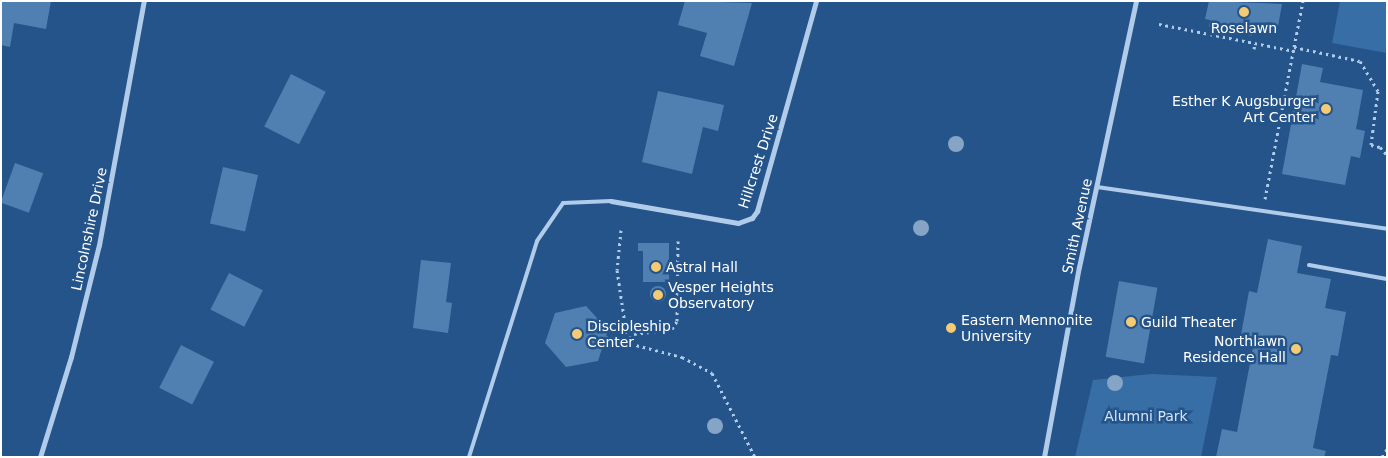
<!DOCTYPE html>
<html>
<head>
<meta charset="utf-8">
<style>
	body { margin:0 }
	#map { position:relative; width:1388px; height:458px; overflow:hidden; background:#245489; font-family:"DejaVu Sans",sans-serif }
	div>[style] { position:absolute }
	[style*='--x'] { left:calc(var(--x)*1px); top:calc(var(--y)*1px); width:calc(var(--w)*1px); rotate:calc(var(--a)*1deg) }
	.green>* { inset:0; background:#386ea6 }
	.building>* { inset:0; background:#5080b2; transform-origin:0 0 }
	.round { border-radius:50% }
	.path>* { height:3px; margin-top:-1.5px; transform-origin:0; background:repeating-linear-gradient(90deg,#b0ccea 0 2.5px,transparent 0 6.5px) }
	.service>* { height:4px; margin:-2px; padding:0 2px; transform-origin:2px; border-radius:2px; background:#b0ccea }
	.minor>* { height:5px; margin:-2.5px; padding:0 2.5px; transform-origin:2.5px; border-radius:2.5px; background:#b0ccea }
	.trees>* { width:16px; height:16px; margin:-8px; border-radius:50%; background:#85a4c6 }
	.dots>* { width:14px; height:14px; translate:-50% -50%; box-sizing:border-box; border:2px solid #245489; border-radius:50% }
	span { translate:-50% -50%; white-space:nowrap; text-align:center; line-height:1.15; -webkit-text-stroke:5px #245489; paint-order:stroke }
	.poi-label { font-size:14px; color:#fff }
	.right { translate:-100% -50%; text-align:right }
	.left { translate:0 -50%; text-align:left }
	.street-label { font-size:14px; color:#fff }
	.park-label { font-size:14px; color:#d4e5f7 }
	.frame { position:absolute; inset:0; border:2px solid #fff; pointer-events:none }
</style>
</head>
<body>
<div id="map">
	<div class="green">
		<div style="clip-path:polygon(1340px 1px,1387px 1px,1387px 53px,1332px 43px)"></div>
		<div style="clip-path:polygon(1151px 374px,1217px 377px,1201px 457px,1075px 457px,1093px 380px)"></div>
	</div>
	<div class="building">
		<div style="clip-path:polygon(1px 1px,51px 1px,46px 29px,14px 23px,10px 47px,1px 45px)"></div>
		<div style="clip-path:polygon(685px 1px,752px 3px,734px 66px,700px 56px,707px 33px,678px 25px)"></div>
		<div style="clip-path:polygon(1209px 1px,1282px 4px,1277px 32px,1254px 27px,1252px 36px,1209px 27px,1210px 20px,1205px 19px)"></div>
		<div style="clip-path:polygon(1302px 64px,1323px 68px,1320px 82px,1363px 90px,1356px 129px,1365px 131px,1360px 158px,1351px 156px,1345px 185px,1282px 174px)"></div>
		<div style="left:291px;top:74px;width:39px;height:59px;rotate:27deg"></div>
		<div style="clip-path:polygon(658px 91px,724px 105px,718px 131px,703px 127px,692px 174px,642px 162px)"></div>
		<div style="left:15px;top:163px;width:30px;height:42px;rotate:20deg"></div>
		<div style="left:223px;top:167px;width:36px;height:58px;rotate:13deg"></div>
		<div style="clip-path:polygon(1268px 239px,1302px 246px,1297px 273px,1331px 279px,1325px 308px,1346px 312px,1338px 356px,1331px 355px,1313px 448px,1326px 451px,1324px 457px,1216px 457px,1222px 429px,1237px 432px,1254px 342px,1240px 340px,1249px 291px,1257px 293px)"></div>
		<div style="clip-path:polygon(638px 243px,669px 243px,669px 282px,643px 282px,643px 251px,638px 251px)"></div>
		<div style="clip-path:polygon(421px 260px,451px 263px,446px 302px,452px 303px,448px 333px,413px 328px)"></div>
		<div style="left:229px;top:273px;width:38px;height:41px;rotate:27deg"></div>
		<div style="left:1119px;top:281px;width:39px;height:77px;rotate:10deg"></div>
		<div class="round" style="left:650px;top:286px;width:16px;height:16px"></div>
		<div style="clip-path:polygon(586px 306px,608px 330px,598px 361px,566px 367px,545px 343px,555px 313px)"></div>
		<div style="left:181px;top:345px;width:37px;height:48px;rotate:27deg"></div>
	</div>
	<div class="path">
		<div style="--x:1159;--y:24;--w:138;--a:11.3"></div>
		<div style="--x:1294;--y:47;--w:47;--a:-78.9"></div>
		<div style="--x:1254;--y:49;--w:6;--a:-81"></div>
		<div style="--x:1265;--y:199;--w:155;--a:-79.2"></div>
		<div style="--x:1294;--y:47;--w:67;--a:12"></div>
		<div style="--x:1360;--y:61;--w:35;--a:59"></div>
		<div style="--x:1378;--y:91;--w:54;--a:97.4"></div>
		<div style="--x:1371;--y:145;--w:9;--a:13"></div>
		<div style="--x:1380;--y:147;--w:11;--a:49"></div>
		<div style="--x:621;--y:230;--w:40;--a:95.7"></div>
		<div style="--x:617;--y:270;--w:62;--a:81.6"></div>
		<div style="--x:626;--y:331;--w:11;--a:105"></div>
		<div style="--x:605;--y:337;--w:80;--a:14.6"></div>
		<div style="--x:682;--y:357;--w:34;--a:28"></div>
		<div style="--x:712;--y:373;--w:94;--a:62.9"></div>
		<div style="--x:624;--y:342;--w:13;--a:-39"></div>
		<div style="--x:634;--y:334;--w:38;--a:-7"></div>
		<div style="--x:672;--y:329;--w:9;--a:-58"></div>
		<div style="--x:677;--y:321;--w:80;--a:-89.3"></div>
		<div style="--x:1382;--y:457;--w:9;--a:-58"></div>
	</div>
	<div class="service">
		<div style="--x:1097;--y:187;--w:293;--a:8.2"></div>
		<div style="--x:1309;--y:265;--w:79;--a:10.2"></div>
		<div style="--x:469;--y:457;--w:226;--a:-72.5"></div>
		<div style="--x:537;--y:241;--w:46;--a:-55.6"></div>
		<div style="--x:563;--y:203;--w:48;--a:-2.4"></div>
	</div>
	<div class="minor">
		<div style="--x:611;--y:201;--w:129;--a:9.8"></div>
		<div style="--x:738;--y:223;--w:15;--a:-20"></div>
		<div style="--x:752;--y:218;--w:9;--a:-54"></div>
		<div style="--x:757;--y:211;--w:218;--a:-74.3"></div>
		<div style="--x:40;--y:457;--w:105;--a:-72.8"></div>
		<div style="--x:71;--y:357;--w:115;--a:-76"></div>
		<div style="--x:99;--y:245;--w:248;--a:-79.6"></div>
		<div style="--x:1044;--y:457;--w:193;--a:-79.6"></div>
		<div style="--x:1079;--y:267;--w:272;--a:-77.9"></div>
	</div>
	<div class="trees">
		<div style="left:956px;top:144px"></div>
		<div style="left:921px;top:228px"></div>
		<div style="left:1115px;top:383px"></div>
		<div style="left:715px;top:426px"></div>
	</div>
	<div class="dots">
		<div style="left:1244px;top:12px;background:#f4ca73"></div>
		<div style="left:1326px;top:109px;background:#f4ca73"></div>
		<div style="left:656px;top:267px;background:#f4ca73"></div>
		<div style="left:658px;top:295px;background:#f4ca73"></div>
		<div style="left:1131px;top:322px;background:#f4ca73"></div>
		<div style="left:951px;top:328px;background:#f4ca73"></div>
		<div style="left:577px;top:334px;background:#f4ca73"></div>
		<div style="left:1296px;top:349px;background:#f4ca73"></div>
	</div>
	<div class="poi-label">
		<span style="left:1244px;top:28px">Roselawn</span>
		<span class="right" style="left:1316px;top:109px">Esther K Augsburger<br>Art Center</span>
		<span class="left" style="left:666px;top:267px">Astral Hall</span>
		<span class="left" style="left:668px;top:295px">Vesper Heights<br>Observatory</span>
		<span class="left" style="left:961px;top:328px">Eastern Mennonite<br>University</span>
		<span class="left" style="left:1141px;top:322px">Guild Theater</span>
		<span class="left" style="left:587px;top:334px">Discipleship<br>Center</span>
		<span class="right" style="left:1286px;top:349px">Northlawn<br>Residence Hall</span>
	</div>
	<div class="street-label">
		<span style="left:758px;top:161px;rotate:-72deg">Hillcrest Drive</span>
		<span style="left:1077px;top:226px;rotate:-78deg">Smith Avenue</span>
		<span style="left:89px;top:229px;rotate:-78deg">Lincolnshire Drive</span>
	</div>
	<div class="park-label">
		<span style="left:1146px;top:416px">Alumni Park</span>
	</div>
	<div class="frame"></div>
</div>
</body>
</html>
